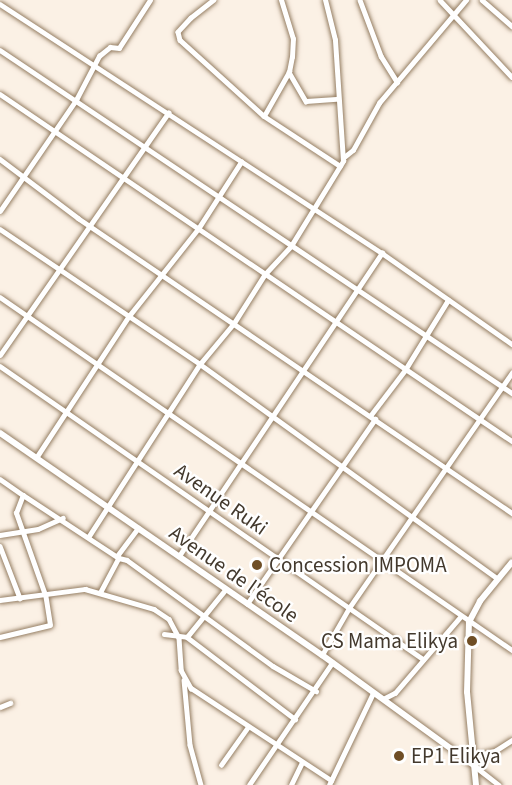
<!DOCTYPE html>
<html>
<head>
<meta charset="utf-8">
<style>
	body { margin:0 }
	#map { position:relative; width:512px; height:785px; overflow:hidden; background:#fbf1e5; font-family:"Source Sans 3",sans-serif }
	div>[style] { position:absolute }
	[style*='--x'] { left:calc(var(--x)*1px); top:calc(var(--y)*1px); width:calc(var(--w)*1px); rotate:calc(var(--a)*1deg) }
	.roads { filter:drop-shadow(0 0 2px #957e63) drop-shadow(0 0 2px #957e63) }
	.minor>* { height:4.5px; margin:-2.25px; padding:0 2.25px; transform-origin:2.25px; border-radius:2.25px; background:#fff }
	.tertiary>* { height:6px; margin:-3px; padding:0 3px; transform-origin:3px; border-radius:3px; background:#fff }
	.dots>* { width:16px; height:16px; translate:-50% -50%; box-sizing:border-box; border:3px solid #fff; border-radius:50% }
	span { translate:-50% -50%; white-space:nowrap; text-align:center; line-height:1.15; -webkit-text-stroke:4.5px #fff; paint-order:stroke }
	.street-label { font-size:21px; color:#43392d }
	.poi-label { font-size:21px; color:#43392d }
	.left { translate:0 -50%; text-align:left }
	.right { translate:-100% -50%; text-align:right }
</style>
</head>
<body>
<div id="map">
	<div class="roads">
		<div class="minor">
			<div style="--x:214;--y:0;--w:29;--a:142"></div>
			<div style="--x:191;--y:18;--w:19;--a:133"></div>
			<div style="--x:178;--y:32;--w:8;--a:76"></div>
			<div style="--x:180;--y:40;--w:113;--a:42.1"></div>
			<div style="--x:264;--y:116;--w:91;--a:33.3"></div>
			<div style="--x:360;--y:0;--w:60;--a:69.4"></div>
			<div style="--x:381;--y:56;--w:31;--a:58"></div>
			<div style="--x:440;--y:0;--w:105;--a:46.9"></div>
			<div style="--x:482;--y:0;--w:40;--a:41"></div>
			<div style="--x:0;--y:4;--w:456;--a:33.1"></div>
			<div style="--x:382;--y:253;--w:159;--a:35"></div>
			<div style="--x:0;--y:50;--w:616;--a:33.82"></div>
			<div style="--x:289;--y:72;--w:34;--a:60"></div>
			<div style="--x:306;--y:101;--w:30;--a:-4"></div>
			<div style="--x:0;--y:94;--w:619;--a:34.13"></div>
			<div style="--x:264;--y:116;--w:51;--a:-60.4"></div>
			<div style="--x:289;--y:72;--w:15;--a:-79"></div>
			<div style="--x:292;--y:57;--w:18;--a:-87"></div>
			<div style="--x:293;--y:39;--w:41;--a:-107.1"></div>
			<div style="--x:344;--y:157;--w:11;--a:-38"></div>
			<div style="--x:353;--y:150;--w:54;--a:-61"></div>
			<div style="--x:379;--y:103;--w:135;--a:-49.8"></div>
			<div style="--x:0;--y:159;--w:98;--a:37.1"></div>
			<div style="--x:78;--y:218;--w:525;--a:34.2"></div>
			<div style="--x:0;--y:211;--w:135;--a:-55.6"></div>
			<div style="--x:76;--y:100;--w:50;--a:-62.4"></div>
			<div style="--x:99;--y:56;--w:14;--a:-39"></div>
			<div style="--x:110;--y:47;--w:9;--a:6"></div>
			<div style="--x:119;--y:48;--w:57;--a:-57.1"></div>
			<div style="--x:0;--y:229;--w:241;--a:34"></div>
			<div style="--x:200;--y:364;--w:366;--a:35.8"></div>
			<div style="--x:0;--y:297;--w:622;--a:34.58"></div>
			<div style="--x:0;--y:355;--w:295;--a:-55.2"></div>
			<div style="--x:0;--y:366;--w:515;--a:34.71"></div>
			<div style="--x:370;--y:416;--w:58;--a:-52.7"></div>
			<div style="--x:405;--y:370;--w:82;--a:-58.4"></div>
			<div style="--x:36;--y:458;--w:170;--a:-56.8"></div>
			<div style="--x:129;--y:316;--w:111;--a:-51.6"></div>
			<div style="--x:198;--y:229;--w:80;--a:-57.3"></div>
			<div style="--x:0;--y:479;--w:28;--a:35"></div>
			<div style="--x:0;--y:535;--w:38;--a:-9"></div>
			<div style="--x:38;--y:529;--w:27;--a:-24"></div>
			<div style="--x:89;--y:536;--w:205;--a:-57.2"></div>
			<div style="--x:200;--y:364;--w:53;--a:-50.3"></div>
			<div style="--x:234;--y:323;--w:58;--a:-57.7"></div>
			<div style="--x:265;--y:274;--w:38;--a:-47"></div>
			<div style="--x:291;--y:246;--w:100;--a:-58.5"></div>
			<div style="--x:343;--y:161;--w:121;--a:-93.8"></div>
			<div style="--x:335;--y:40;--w:41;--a:-104"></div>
			<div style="--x:0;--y:546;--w:56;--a:69"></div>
			<div style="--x:117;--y:556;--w:35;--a:-53"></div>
			<div style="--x:179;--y:556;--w:365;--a:-56.2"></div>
			<div style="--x:119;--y:558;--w:8;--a:14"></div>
			<div style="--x:127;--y:560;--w:180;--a:36"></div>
			<div style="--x:273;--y:666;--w:50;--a:30.2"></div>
			<div style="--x:0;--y:600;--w:86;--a:-7.4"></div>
			<div style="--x:85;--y:589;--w:72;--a:16.2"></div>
			<div style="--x:154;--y:609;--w:18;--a:34"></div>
			<div style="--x:169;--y:619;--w:21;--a:62"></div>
			<div style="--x:179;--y:638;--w:32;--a:86"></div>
			<div style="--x:181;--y:670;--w:21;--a:61"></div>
			<div style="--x:191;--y:688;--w:168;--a:33.3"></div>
			<div style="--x:247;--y:604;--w:225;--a:-55.3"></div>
			<div style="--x:164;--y:634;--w:23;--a:7"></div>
			<div style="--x:187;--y:637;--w:60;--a:-51"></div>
			<div style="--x:0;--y:637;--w:51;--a:-13.5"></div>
			<div style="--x:50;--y:625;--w:30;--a:-99"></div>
			<div style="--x:45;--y:595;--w:87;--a:-109.5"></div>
			<div style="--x:16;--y:513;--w:19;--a:-69"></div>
			<div style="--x:23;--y:495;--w:115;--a:33.3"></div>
			<div style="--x:119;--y:558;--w:38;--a:118"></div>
			<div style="--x:187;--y:637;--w:136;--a:37.2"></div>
			<div style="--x:322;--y:655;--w:54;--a:-60.1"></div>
			<div style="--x:349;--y:608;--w:286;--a:-55.3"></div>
			<div style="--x:184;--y:680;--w:65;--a:84.7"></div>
			<div style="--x:190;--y:745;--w:41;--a:74.6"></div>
			<div style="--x:383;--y:699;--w:13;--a:-27"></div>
			<div style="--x:395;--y:693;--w:101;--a:-49.4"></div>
			<div style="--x:0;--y:707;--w:11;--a:-22"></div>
			<div style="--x:475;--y:756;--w:21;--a:-14"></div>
			<div style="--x:495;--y:751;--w:20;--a:-33"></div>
			<div style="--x:221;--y:765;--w:47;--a:-54.6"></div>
			<div style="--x:476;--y:767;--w:29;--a:38"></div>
			<div style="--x:249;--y:785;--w:148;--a:-55.8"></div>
			<div style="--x:291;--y:785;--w:25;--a:-64"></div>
			<div style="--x:329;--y:785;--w:102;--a:-64.4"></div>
		</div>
		<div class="tertiary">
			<div style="--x:0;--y:433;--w:391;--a:34.6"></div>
			<div style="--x:322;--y:655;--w:190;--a:36"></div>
			<div style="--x:476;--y:785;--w:93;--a:-95.5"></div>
			<div style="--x:467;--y:692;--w:70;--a:-88.4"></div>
			<div style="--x:469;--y:622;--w:24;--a:-62"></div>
			<div style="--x:480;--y:601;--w:50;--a:-50.6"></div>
		</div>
	</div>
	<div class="dots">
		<div style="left:257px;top:565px;background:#6f4e25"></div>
		<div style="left:472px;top:641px;background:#6f4e25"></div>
		<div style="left:399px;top:756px;background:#6f4e25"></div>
	</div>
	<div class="street-label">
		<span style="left:221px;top:499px;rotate:35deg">Avenue Ruki</span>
		<span style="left:234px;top:574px;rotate:35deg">Avenue de l'école</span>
	</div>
	<div class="poi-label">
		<span class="left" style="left:269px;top:565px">Concession IMPOMA</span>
		<span class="right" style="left:458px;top:641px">CS Mama Elikya</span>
		<span class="left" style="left:411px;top:756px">EP1 Elikya</span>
	</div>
</div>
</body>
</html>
